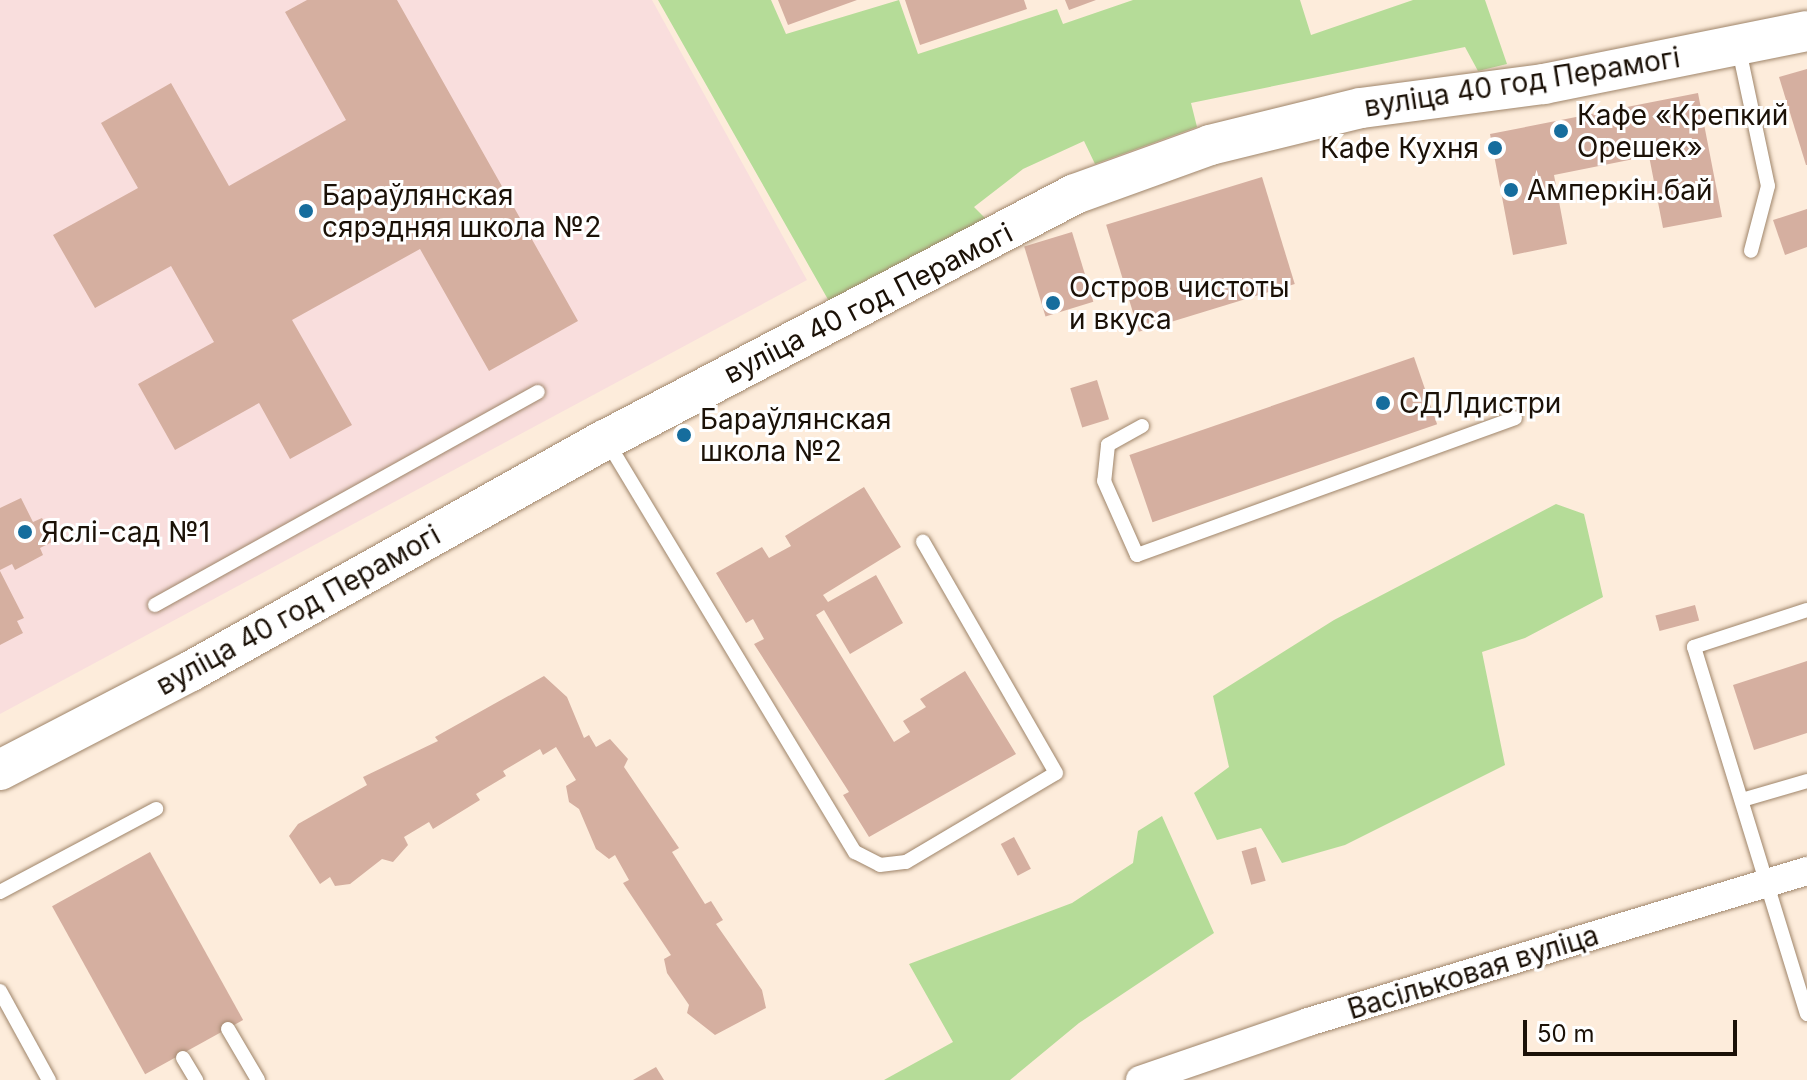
<!DOCTYPE html>
<html>
<head>
<meta charset="utf-8">
<style>
	body { margin:0 }
	#map { position:relative; width:1807px; height:1080px; overflow:hidden; background:#fdecdb; font-family:Inter,sans-serif }
	div>[style] { position:absolute }
	[style*='--x'] { left:calc(var(--x)*1px); top:calc(var(--y)*1px); width:calc(var(--w)*1px); rotate:calc(var(--a)*1deg) }
	.education>* { inset:0; background:#f9dedd }
	.green>* { inset:0; background:#b5dc98 }
	.building>* { inset:0; background:#d5afa0; transform-origin:0 0 }
	.roads { filter:drop-shadow(0 0 2px #9f856a) drop-shadow(0 0 2px #9f856a) }
	.lane>* { height:14px; margin:-7px; padding:0 7px; transform-origin:7px; border-radius:7px; background:#fff }
	.street>* { height:28px; margin:-14px; padding:0 14px; transform-origin:14px; border-radius:14px; background:#fff }
	.secondary>* { height:40px; margin:-20px; padding:0 20px; transform-origin:20px; border-radius:20px; background:#fff }
	.dots>* { width:22px; height:22px; translate:-50% -50%; box-sizing:border-box; border:4px solid #fff; border-radius:50% }
	span { translate:-50% -50%; white-space:nowrap; text-align:center; line-height:1.15; -webkit-text-stroke:6px #fff; paint-order:stroke }
	.street-label { font-size:28px; color:#1b1107 }
	.poi-label { font-size:28px; color:#1b1107 }
	.left { translate:0 -50%; text-align:left }
	.right { translate:-100% -50%; text-align:right }
	.scale { position:absolute; left:1523px; top:1020px; width:214px; height:36px; box-sizing:border-box; border:4px solid #1b1107; border-top:0; padding-left:10px; font-size:24px; line-height:28px; white-space:nowrap; color:#1b1107; -webkit-text-stroke:6px #fff; paint-order:stroke }
</style>
</head>
<body>
<div id="map">
	<div class="education">
		<div style="clip-path:polygon(0 0,652px 0,807px 280px,0 714px)"></div>
	</div>
	<div class="green">
		<div style="clip-path:polygon(658px 0,771px 0,786px 34px,899px 0,918px 54px,1057px 9px,1063px 24px,1133px 0,1300px 0,1311px 35px,1413px 0,1485px 0,1507px 64px,1478px 71px,1465px 47px,1191px 103px,1197px 127px,1095px 164px,1084px 141px,1023px 169px,974px 207px,991px 224px,830px 303px)"></div>
		<div style="clip-path:polygon(1556px 504px,1584px 514px,1603px 597px,1525px 638px,1482px 652px,1505px 765px,1345px 845px,1282px 863px,1261px 828px,1217px 840px,1194px 793px,1229px 767px,1213px 696px,1334px 620px)"></div>
		<div style="clip-path:polygon(1162px 816px,1214px 933px,1079px 1023px,1010px 1080px,884px 1080px,953px 1042px,909px 964px,1072px 903px,1133px 863px,1138px 831px)"></div>
	</div>
	<div class="building">
		<div style="clip-path:polygon(307px 0,397px 0,578px 321px,489px 371px,420px 249px,292px 320px,352px 425px,290px 459px,259px 403px,175px 450px,138px 384px,214px 342px,171px 266px,95px 308px,53px 235px,138px 188px,101px 123px,171px 83px,229px 186px,346px 120px,285px 12px)"></div>
		<div style="clip-path:polygon(778px 0,857px 0,788px 25px)"></div>
		<div style="clip-path:polygon(905px 0,1024px 0,1027px 9px,920px 45px)"></div>
		<div style="clip-path:polygon(1065px 0,1096px 0,1069px 10px)"></div>
		<div style="clip-path:polygon(1807px 69px,1807px 165px,1806px 165px,1779px 77px)"></div>
		<div style="clip-path:polygon(1698px 93px,1722px 217px,1663px 228px,1649px 156px,1554px 175px,1567px 244px,1513px 255px,1490px 134px)"></div>
		<div style="left:1262px;top:177px;width:112px;height:163px;rotate:73deg"></div>
		<div style="clip-path:polygon(1807px 209px,1807px 247px,1785px 255px,1773px 220px)"></div>
		<div style="left:1072px;top:232px;width:73px;height:50px;rotate:73deg"></div>
		<div style="left:1414px;top:357px;width:71px;height:301px;rotate:71deg"></div>
		<div style="left:1097px;top:380px;width:41px;height:28px;rotate:73deg"></div>
		<div style="clip-path:polygon(864px 487px,901px 547px,823px 595px,828px 602px,876px 575px,903px 623px,850px 654px,824px 610px,816px 615px,894px 742px,910px 732px,903px 721px,926px 707px,920px 699px,965px 671px,1016px 754px,869px 837px,843px 795px,849px 792px,754px 644px,764px 639px,753px 619px,746px 623px,716px 573px,762px 547px,769px 558px,791px 546px,785px 536px)"></div>
		<div style="clip-path:polygon(21px 498px,33px 522px,42px 518px,54px 541px,40px 548px,43px 555px,15px 570px,12px 564px,0 570px,0 508px)"></div>
		<div style="clip-path:polygon(0 571px,24px 618px,17px 621px,23px 633px,0 645px)"></div>
		<div style="left:1695px;top:605px;width:16px;height:41px;rotate:75deg"></div>
		<div style="clip-path:polygon(1807px 661px,1807px 733px,1754px 750px,1733px 685px)"></div>
		<div style="clip-path:polygon(544px 676px,567px 697px,584px 738px,589px 735px,596px 747px,610px 739px,628px 759px,624px 767px,679px 848px,672px 852px,705px 904px,711px 901px,723px 920px,716px 924px,762px 990px,766px 1008px,715px 1035px,687px 1013px,689px 1005px,667px 973px,664px 959px,671px 955px,623px 883px,629px 880px,615px 855px,609px 859px,596px 849px,579px 809px,569px 802px,566px 786px,576px 780px,556px 747px,543px 755px,540px 749px,503px 771px,506px 776px,476px 794px,480px 800px,433px 829px,429px 822px,404px 837px,408px 845px,393px 862px,382px 859px,350px 884px,335px 886px,330px 877px,320px 884px,289px 836px,298px 824px,367px 785px,363px 777px,438px 741px,435px 737px)"></div>
		<div style="left:1014px;top:837px;width:36px;height:15px;rotate:62deg"></div>
		<div style="left:1256px;top:847px;width:35px;height:15px;rotate:74deg"></div>
		<div style="left:150px;top:852px;width:192px;height:112px;rotate:61deg"></div>
		<div style="clip-path:polygon(656px 1067px,664px 1080px,633px 1080px)"></div>
	</div>
	<div class="roads">
		<div class="lane">
			<div style="--x:1738;--y:45;--w:144;--a:78"></div>
			<div style="--x:1768;--y:186;--w:67;--a:104.7"></div>
			<div style="--x:1142;--y:426;--w:39;--a:151"></div>
			<div style="--x:1108;--y:445;--w:36;--a:96"></div>
			<div style="--x:1104;--y:481;--w:81;--a:66"></div>
			<div style="--x:1137;--y:555;--w:402;--a:-19.9"></div>
			<div style="--x:608;--y:443;--w:478;--a:58.9"></div>
			<div style="--x:855;--y:852;--w:28;--a:27"></div>
			<div style="--x:880;--y:865;--w:26;--a:-7"></div>
			<div style="--x:906;--y:862;--w:174;--a:-30.7"></div>
			<div style="--x:1056;--y:773;--w:267;--a:-119.9"></div>
			<div style="--x:155;--y:605;--w:438;--a:-29.1"></div>
			<div style="--x:1807;--y:610;--w:119;--a:161.9"></div>
			<div style="--x:1694;--y:647;--w:384;--a:72.9"></div>
			<div style="--x:1742;--y:800;--w:68;--a:-16.3"></div>
			<div style="--x:0;--y:892;--w:177;--a:-28"></div>
			<div style="--x:0;--y:991;--w:102;--a:61.2"></div>
			<div style="--x:228;--y:1029;--w:59;--a:59.5"></div>
			<div style="--x:183;--y:1058;--w:26;--a:59"></div>
		</div>
		<div class="street">
			<div style="--x:1140;--y:1080;--w:178;--a:-19"></div>
			<div style="--x:1308;--y:1022;--w:521;--a:-16.84"></div>
		</div>
		<div class="secondary">
			<div style="--x:0;--y:770;--w:215;--a:-27.4"></div>
			<div style="--x:191;--y:671;--w:474;--a:-29.2"></div>
			<div style="--x:605;--y:440;--w:530;--a:-27.63"></div>
			<div style="--x:1075;--y:194;--w:144;--a:-19.9"></div>
			<div style="--x:1210;--y:145;--w:155;--a:-13.8"></div>
			<div style="--x:1361;--y:108;--w:185;--a:-7.5"></div>
			<div style="--x:1544;--y:84;--w:268;--a:-11.4"></div>
		</div>
	</div>
	<div class="dots">
		<div style="left:1561px;top:131px;background:#166d9d"></div>
		<div style="left:1495px;top:148px;background:#166d9d"></div>
		<div style="left:1511px;top:190px;background:#166d9d"></div>
		<div style="left:306px;top:211px;background:#166d9d"></div>
		<div style="left:1053px;top:303px;background:#166d9d"></div>
		<div style="left:1383px;top:403px;background:#166d9d"></div>
		<div style="left:684px;top:435px;background:#166d9d"></div>
		<div style="left:25px;top:532px;background:#166d9d"></div>
	</div>
	<div class="street-label">
		<span style="left:1522px;top:82px;rotate:-9deg">вуліца 40 год Перамогі</span>
		<span style="left:868px;top:303px;rotate:-27deg">вуліца 40 год Перамогі</span>
		<span style="left:298px;top:610px;rotate:-29deg">вуліца 40 год Перамогі</span>
		<span style="left:1473px;top:972px;rotate:-17deg">Васільковая вуліца</span>
	</div>
	<div class="poi-label">
		<span class="left" style="left:1577px;top:131px">Кафе «Крепкий<br>Орешек»</span>
		<span class="right" style="left:1479px;top:148px">Кафе Кухня</span>
		<span class="left" style="left:1527px;top:190px">Амперкін.бай</span>
		<span class="left" style="left:322px;top:211px">Бараўлянская<br>сярэдняя школа №2</span>
		<span class="left" style="left:1069px;top:303px">Остров чистоты<br>и вкуса</span>
		<span class="left" style="left:1399px;top:403px">СДЛдистри</span>
		<span class="left" style="left:700px;top:435px">Бараўлянская<br>школа №2</span>
		<span class="left" style="left:41px;top:532px">Яслі-сад №1</span>
	</div>
	<div class="scale">50 m</div>
</div>
</body>
</html>
